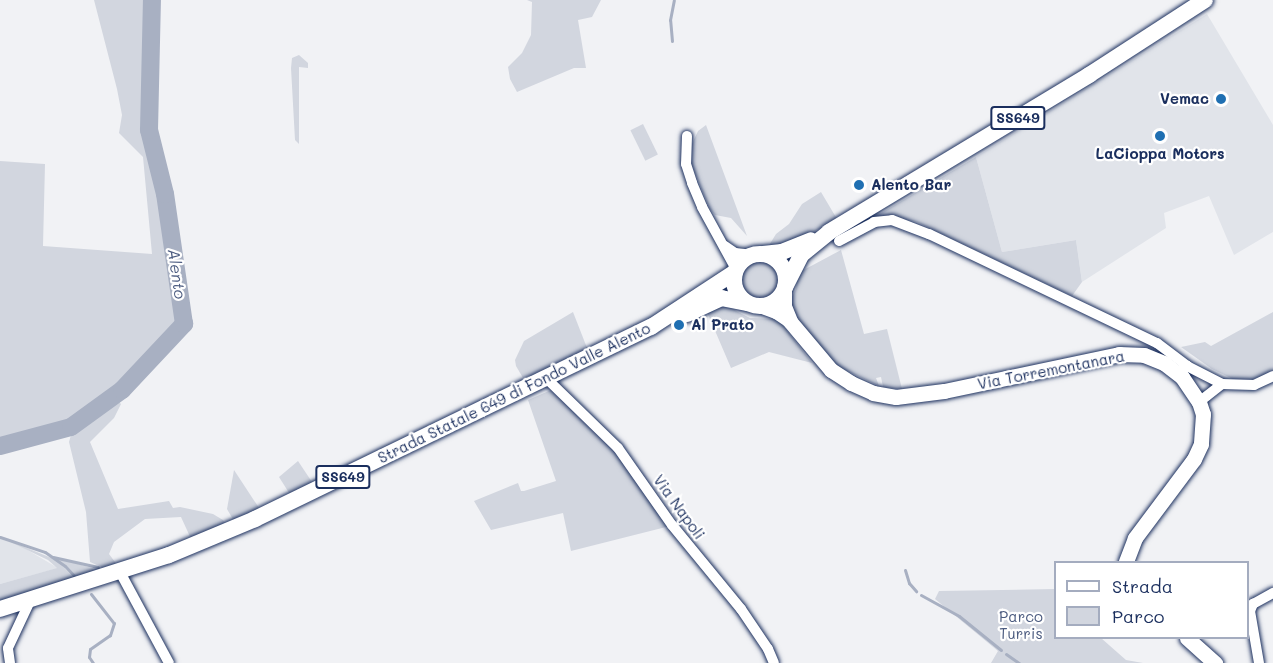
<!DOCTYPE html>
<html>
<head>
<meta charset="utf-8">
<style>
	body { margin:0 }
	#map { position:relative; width:1273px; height:663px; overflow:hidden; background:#f1f2f5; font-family:Mali,sans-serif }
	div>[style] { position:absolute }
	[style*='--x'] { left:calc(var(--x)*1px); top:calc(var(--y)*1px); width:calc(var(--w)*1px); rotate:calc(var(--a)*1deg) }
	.built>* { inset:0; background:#e1e4ea }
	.green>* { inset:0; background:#d2d6df; transform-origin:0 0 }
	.round { border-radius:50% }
	.stream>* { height:3px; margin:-1.5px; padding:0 1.5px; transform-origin:1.5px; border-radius:1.5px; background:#a8b0c2 }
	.river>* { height:18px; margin:-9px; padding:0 9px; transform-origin:9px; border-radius:9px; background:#a8b0c2 }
	.roads { filter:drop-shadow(0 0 2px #1b2f5e) drop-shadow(0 0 2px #1b2f5e) }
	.street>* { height:10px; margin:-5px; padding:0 5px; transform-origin:5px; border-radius:5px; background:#fff }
	.secondary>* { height:15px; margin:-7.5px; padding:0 7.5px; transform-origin:7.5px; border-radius:7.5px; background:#fff }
	.primary>* { height:16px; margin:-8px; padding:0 8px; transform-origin:8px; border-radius:8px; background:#fff }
	.primary>.ring { margin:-8px; padding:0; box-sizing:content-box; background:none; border:16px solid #fff; border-radius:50% }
	.dots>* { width:16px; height:16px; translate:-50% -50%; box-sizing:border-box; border:3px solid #fff; border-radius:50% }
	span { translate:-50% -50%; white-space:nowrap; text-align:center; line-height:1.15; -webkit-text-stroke:4.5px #fff; paint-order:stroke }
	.shield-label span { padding:2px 4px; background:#fff; border:2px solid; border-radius:4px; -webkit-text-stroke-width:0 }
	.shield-label { font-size:14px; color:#1b2f5e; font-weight:700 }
	.poi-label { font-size:15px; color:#1b2f5e; font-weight:700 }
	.right { translate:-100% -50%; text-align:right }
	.left { translate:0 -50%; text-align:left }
	.street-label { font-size:15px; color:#1b2f5e }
	.park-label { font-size:15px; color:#49597e }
	.water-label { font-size:16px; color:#4c5c81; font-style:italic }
	.legend { position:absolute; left:1054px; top:561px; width:195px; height:78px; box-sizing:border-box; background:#fff; border:2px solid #a4acbf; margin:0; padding:8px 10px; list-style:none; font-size:18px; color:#1b2f5e }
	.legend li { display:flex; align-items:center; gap:12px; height:30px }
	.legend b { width:30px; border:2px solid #a4acbf }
</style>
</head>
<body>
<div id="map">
	<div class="built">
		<div style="clip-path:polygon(1207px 14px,1273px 125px,1273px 232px,1234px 255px,1209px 196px,1164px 213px,1166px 228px,1082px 282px,1076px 240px,1002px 252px,976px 157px)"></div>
		<div style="clip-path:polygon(0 539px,19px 545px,58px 568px,0 584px)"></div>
	</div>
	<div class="green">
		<div style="clip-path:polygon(94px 0,149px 0,147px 128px,163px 196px,167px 254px,179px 316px,170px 335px,106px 399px,74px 421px,72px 428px,115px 398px,121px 404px,114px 418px,90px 442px,118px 509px,169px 501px,173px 508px,180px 507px,213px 514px,223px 520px,228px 528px,192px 541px,181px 517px,145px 519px,114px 542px,109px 554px,118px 566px,106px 569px,90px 562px,86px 512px,69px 442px,71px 435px,0 451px,0 161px,45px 164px,43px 246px,152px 254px,143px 157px,119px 133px,122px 115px,117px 89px)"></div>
		<div style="clip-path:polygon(527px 0,601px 0,592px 17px,578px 20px,586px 68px,574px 68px,517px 92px,510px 79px,508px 67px,522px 53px,531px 35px,532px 2px)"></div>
		<div style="clip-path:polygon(299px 55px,308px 63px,308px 68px,299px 67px,299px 144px,295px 140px,291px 68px,292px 58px)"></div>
		<div style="left:643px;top:124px;width:34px;height:14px;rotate:64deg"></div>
		<div style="clip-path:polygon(706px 125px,747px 236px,731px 218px,715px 215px,710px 209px,692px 166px,692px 144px,698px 131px)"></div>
		<div style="clip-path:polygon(976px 157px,1002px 252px,1076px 240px,1082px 282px,1072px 296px,917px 222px,891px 216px,873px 218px)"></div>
		<div style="clip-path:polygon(821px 192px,837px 219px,784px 248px,768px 247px,776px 234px,789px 224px,802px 204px)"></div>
		<div style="clip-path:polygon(841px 250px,864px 334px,887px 329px,902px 389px,883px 387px,881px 377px,876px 378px,879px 386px,839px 367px,829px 358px,798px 319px,789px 303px,796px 289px,798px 273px)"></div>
		<div class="round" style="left:741px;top:261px;width:38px;height:38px"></div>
		<div style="clip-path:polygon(728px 303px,736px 311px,750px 318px,778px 319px,812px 363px,769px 352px,731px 368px,707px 312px)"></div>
		<div style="clip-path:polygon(573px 312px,589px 353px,526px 383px,516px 366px,515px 360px,524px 341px)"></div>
		<div style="clip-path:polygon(1273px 312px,1273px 372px,1267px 375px,1253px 379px,1233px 379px,1212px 369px,1181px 347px,1205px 342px,1211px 346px)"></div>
		<div style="clip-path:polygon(551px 390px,617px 453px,670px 526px,571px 551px,563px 513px,491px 530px,474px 501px,518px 483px,521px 491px,524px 491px,556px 481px,528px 400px)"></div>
		<div style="clip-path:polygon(298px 461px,314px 485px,291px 496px,279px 477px)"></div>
		<div style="clip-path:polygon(234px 470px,261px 511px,235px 523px,227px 509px)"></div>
		<div style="clip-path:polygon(0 537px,54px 559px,53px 557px,103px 571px,78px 579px,59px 562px,75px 579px,0 601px,0 584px,57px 568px,48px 560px)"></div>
		<div style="clip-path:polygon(1055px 589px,1056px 638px,1101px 638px,1126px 660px,1143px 663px,991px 663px,998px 651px,935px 599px,939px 591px)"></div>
	</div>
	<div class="stream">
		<div style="--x:672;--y:41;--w:21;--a:-95"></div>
		<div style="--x:670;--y:20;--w:20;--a:-79"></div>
		<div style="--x:0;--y:537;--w:47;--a:18.4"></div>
		<div style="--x:45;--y:552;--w:24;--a:35"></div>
		<div style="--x:65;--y:566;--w:16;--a:47"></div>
		<div style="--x:53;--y:557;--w:46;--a:12.5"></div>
		<div style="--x:905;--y:570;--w:14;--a:73"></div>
		<div style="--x:909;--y:583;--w:11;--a:49"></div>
		<div style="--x:91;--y:594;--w:37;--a:52"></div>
		<div style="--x:114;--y:623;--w:13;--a:108"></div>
		<div style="--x:110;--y:635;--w:24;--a:145"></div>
		<div style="--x:90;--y:649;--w:8;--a:97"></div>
		<div style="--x:89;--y:657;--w:7;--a:56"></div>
		<div style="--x:921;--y:595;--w:43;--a:28.9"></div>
		<div style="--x:959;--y:616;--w:54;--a:39"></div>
		<div style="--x:1006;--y:654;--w:16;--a:35"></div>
	</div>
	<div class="river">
		<div style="--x:0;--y:446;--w:73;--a:-15"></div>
		<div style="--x:71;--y:427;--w:63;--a:-36"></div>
		<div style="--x:122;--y:390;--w:91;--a:-46.8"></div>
		<div style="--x:184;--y:324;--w:131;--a:-98.3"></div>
		<div style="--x:165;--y:194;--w:66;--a:-104"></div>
		<div style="--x:149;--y:130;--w:130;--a:-88.7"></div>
	</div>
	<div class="roads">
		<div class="street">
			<div style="--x:687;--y:136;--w:28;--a:92"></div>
			<div style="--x:686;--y:164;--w:20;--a:72"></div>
			<div style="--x:692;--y:183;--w:26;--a:67"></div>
			<div style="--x:702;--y:207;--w:71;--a:61.3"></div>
			<div style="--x:839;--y:241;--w:40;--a:-28"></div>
			<div style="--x:874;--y:222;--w:18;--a:-6"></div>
			<div style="--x:892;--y:220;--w:40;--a:21"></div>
			<div style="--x:929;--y:234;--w:253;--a:25.6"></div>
			<div style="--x:1157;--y:343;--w:38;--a:37"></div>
			<div style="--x:725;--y:246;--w:12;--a:35"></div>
			<div style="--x:735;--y:253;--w:19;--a:6"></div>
			<div style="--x:1183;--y:370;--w:6;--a:-45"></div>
			<div style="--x:1187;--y:366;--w:39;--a:27"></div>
			<div style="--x:547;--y:379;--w:99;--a:44.2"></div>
			<div style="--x:618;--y:448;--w:94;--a:55"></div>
			<div style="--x:672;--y:525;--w:109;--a:50.6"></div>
			<div style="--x:741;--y:609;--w:48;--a:56"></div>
			<div style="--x:768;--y:649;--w:15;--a:67"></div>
			<div style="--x:1199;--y:402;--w:29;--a:-38"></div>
			<div style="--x:1222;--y:384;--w:32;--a:2"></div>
			<div style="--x:1254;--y:385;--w:21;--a:-25"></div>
			<div style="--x:120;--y:572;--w:103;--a:61.7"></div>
			<div style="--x:10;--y:663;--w:15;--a:-98"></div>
			<div style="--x:8;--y:648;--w:54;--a:-64.9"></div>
			<div style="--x:1259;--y:663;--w:53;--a:-99.8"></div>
			<div style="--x:1250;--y:611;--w:8;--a:-67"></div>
			<div style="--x:1253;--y:604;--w:23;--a:-29"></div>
		</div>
		<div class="secondary">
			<div style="--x:784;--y:291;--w:15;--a:90"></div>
			<div style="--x:784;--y:306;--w:16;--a:68"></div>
			<div style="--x:762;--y:306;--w:15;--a:20"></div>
			<div style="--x:776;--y:311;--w:14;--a:34"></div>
			<div style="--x:788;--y:319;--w:67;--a:49.9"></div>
			<div style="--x:831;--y:370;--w:24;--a:33"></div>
			<div style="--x:851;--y:383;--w:24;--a:24"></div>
			<div style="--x:873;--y:393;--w:23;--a:10"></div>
			<div style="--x:896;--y:397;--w:48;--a:-7.1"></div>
			<div style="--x:944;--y:391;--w:179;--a:-11.9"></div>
			<div style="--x:1119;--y:354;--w:25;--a:2"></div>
			<div style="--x:1144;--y:355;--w:22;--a:22"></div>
			<div style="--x:1164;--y:363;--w:23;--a:38"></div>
			<div style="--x:1182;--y:377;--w:30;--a:56"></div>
			<div style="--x:1199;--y:402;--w:13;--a:72"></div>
			<div style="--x:1203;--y:414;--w:30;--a:94"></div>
			<div style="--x:1201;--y:444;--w:17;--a:115"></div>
			<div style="--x:1194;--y:459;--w:99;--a:126.8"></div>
			<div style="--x:1135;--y:538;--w:26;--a:111"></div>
			<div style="--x:1187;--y:638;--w:38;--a:42"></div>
		</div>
		<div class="primary">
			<div class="ring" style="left:734px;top:254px;width:36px;height:36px"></div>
			<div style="--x:763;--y:254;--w:19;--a:-6"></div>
			<div style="--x:782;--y:252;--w:31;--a:-22"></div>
			<div style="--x:785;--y:287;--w:36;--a:-63"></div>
			<div style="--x:801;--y:255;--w:36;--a:-39"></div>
			<div style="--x:829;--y:232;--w:304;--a:-31.1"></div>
			<div style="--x:1089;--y:75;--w:138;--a:-32.9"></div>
			<div style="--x:687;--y:314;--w:38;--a:-25"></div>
			<div style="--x:721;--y:298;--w:26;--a:11"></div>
			<div style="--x:0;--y:609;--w:177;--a:-17.7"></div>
			<div style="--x:169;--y:555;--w:93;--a:-22.7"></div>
			<div style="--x:255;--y:519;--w:440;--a:-25.9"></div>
			<div style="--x:651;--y:327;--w:100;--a:-33.2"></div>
		</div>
	</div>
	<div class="dots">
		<div style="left:1221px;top:99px;background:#1f6fb2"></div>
		<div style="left:1160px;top:136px;background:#1f6fb2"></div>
		<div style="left:859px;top:185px;background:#1f6fb2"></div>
		<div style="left:679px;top:325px;background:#1f6fb2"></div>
	</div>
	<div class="shield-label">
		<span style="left:1018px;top:118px">SS649</span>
		<span style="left:343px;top:477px">SS649</span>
	</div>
	<div class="poi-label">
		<span class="right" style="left:1209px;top:99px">Vemac</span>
		<span style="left:1160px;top:154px">LaCioppa Motors</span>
		<span class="left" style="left:871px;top:185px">Alento Bar</span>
		<span class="left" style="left:691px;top:325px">Al Prato</span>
	</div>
	<div class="street-label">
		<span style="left:1051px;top:370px;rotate:-11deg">Via Torremontanara</span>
		<span style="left:514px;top:393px;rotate:-26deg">Strada Statale 649 di Fondo Valle Alento</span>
		<span style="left:679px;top:507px;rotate:54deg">Via Napoli</span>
	</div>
	<div class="park-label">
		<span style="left:1021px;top:625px">Parco<br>Turris</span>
	</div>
	<div class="water-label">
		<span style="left:177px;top:274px;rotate:82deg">Alento</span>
	</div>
	<ul class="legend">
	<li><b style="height:8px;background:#fff"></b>Strada</li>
	<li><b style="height:16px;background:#d2d6df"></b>Parco</li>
	</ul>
</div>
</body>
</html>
